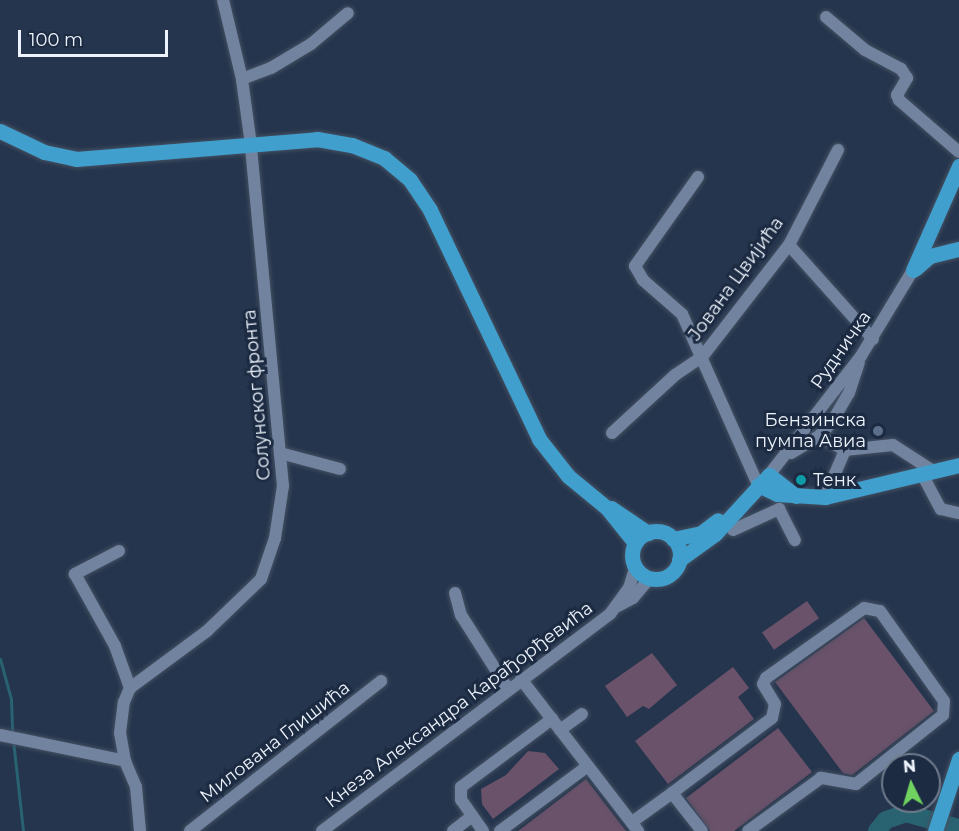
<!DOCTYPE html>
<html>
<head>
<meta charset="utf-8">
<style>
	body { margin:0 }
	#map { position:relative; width:959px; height:831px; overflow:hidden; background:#25354d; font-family:Montserrat,sans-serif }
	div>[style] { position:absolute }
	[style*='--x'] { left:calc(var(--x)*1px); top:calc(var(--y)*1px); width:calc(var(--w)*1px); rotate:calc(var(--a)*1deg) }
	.stream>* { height:3px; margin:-1.5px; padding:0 1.5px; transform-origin:1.5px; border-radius:1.5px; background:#296372 }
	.river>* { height:18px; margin:-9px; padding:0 9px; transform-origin:9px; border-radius:9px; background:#296372 }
	.building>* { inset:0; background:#69526a; transform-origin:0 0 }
	.roads { filter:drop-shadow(0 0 2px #445062) drop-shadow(0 0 2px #445062) }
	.minor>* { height:12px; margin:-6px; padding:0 6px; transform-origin:6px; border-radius:6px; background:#71839f }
	.major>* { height:15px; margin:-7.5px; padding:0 7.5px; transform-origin:7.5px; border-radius:7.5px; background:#409fcd }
	.major>.ring { margin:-7.5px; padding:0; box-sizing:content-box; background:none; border:15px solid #409fcd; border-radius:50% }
	.dots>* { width:16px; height:16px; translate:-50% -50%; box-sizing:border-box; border:3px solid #1c2b42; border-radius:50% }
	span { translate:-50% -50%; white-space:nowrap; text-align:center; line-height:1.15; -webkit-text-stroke:6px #1c2b42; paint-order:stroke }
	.street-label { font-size:18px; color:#edf3fc }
	.poi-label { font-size:18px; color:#edf3fc }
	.right { translate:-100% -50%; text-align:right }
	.left { translate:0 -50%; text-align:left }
	.north { position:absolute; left:881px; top:753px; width:60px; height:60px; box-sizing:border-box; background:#1c2b42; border:2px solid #707b8c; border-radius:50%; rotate:355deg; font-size:16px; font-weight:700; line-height:24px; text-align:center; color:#edf3fc }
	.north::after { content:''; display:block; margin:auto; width:21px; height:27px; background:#70d35f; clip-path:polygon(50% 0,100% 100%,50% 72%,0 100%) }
	.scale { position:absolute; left:18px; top:30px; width:150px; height:27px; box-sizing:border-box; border:3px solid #edf3fc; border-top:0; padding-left:8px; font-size:18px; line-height:21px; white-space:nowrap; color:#edf3fc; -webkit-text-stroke:4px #1c2b42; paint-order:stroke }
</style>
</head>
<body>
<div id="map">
	<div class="stream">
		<div style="--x:0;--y:659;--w:41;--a:74.6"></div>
		<div style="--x:11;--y:699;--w:35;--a:88"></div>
		<div style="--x:13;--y:740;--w:92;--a:83.7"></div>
	</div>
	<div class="river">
		<div style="--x:877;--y:831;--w:14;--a:-51"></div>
		<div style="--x:886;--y:820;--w:21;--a:-19"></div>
		<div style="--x:906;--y:813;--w:55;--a:15.8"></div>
	</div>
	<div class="building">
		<div style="left:807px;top:601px;width:21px;height:55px;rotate:55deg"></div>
		<div style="clip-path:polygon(864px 618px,934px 711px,852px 775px,843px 773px,775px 682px)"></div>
		<div style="clip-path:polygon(652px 653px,677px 685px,649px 709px,643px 706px,627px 717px,605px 686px)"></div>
		<div style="clip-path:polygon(733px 667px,749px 688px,738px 697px,754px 719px,668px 784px,635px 741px)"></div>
		<div style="clip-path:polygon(778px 728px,812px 772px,734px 831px,710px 831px,686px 798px)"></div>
		<div style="clip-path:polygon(528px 751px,545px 753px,559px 769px,493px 819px,482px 804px,481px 789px,506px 775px)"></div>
		<div style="clip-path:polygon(586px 779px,626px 831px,518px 831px)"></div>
	</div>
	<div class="roads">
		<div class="minor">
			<div style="--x:826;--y:17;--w:51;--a:40.2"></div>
			<div style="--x:865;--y:50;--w:41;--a:27.8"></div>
			<div style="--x:901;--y:69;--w:11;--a:56"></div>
			<div style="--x:907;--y:78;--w:20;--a:120"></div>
			<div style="--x:897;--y:95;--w:5;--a:68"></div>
			<div style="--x:899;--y:100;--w:79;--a:40.9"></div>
			<div style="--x:242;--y:79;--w:31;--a:-21"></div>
			<div style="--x:271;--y:68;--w:47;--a:-31"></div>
			<div style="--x:311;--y:44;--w:48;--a:-40"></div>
			<div style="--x:698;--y:177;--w:109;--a:125.3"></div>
			<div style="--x:635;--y:266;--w:16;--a:60"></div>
			<div style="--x:643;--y:280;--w:52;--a:41.1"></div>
			<div style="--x:682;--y:314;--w:187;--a:66"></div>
			<div style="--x:789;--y:245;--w:126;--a:48.2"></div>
			<div style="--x:612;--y:433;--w:86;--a:-42.6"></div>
			<div style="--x:675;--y:375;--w:32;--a:-34"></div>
			<div style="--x:702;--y:357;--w:142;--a:-52.2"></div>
			<div style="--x:789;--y:245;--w:107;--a:-62.7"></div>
			<div style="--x:819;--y:436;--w:30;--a:28"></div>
			<div style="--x:845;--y:450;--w:48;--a:-5.9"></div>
			<div style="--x:893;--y:445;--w:48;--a:33"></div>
			<div style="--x:280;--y:453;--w:62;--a:14.9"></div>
			<div style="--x:791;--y:453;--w:33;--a:-31"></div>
			<div style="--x:819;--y:436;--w:19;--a:-47"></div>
			<div style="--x:832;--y:422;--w:34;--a:-60"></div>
			<div style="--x:849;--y:393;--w:32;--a:-72"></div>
			<div style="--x:922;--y:474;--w:40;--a:62"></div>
			<div style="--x:941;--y:509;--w:18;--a:13"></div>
			<div style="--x:769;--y:475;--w:150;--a:-52.3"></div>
			<div style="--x:861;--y:356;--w:100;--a:-58.8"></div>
			<div style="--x:825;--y:497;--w:51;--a:-66.9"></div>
			<div style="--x:733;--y:530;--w:51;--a:-24.5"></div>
			<div style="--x:779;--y:509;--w:35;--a:63"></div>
			<div style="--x:119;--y:551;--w:50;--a:152.4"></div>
			<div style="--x:75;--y:574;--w:82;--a:60.9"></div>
			<div style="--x:115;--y:646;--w:45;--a:70.3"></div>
			<div style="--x:455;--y:593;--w:23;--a:75"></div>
			<div style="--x:461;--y:615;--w:88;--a:57.6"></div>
			<div style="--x:618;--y:606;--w:17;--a:-28"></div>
			<div style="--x:633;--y:598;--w:26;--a:-50"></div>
			<div style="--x:521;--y:679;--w:192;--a:52.4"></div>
			<div style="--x:560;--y:730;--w:27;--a:-36"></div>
			<div style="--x:0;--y:735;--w:128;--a:11.7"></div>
			<div style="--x:125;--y:761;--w:28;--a:67"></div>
			<div style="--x:136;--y:787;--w:44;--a:84.8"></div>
			<div style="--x:125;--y:761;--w:28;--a:-100"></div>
			<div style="--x:120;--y:733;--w:31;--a:-83"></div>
			<div style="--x:124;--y:702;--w:15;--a:-67"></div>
			<div style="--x:130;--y:688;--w:96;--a:-36.5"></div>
			<div style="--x:207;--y:631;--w:75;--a:-43.9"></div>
			<div style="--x:261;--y:579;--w:43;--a:-71.1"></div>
			<div style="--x:275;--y:538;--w:53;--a:-81.3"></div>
			<div style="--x:283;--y:486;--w:342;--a:-95.4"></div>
			<div style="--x:251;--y:145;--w:67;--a:-97.8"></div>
			<div style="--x:242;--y:79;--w:81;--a:-103.5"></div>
			<div style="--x:672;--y:793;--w:125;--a:-36.9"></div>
			<div style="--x:772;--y:718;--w:14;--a:-78"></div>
			<div style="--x:775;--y:704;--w:23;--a:-121"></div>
			<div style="--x:763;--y:684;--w:7;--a:-63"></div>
			<div style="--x:766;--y:678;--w:120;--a:-35.5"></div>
			<div style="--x:864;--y:608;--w:16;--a:11"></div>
			<div style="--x:880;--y:611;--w:110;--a:54.6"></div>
			<div style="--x:944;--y:701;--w:14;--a:94"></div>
			<div style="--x:943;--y:715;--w:111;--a:141.6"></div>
			<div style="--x:856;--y:784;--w:36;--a:-170"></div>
			<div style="--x:821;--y:778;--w:90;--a:144"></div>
			<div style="--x:632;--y:822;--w:49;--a:-35.9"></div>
			<div style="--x:672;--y:793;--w:48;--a:51.7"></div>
			<div style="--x:190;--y:831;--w:243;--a:-38.1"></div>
			<div style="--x:322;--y:831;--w:361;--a:-37"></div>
			<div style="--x:610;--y:614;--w:32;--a:-54"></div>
			<div style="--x:629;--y:588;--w:21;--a:-73"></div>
			<div style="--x:453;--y:831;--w:23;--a:-38"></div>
			<div style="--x:483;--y:831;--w:38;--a:-125"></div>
			<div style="--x:461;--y:800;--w:13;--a:-90"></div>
			<div style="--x:461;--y:787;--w:114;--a:-36.8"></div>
			<div style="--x:500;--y:831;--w:109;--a:-36.5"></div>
		</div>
		<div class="major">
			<div style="--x:0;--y:131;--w:49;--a:25.5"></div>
			<div style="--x:44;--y:152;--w:33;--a:12"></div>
			<div style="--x:76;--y:159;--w:242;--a:-4.7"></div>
			<div style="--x:317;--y:139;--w:36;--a:10"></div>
			<div style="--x:352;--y:145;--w:35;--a:22"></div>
			<div style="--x:384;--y:158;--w:34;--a:40"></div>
			<div style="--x:410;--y:180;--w:36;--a:56"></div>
			<div style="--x:430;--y:210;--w:254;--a:64.5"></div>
			<div style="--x:539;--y:439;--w:47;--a:51.9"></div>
			<div style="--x:568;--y:476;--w:50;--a:39.4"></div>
			<div style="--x:607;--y:508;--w:45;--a:51.3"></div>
			<div style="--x:916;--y:268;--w:18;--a:-41"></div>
			<div style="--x:930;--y:256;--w:30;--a:-14"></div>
			<div style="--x:913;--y:270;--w:114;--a:-66.1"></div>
			<div style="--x:758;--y:485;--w:21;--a:25"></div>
			<div style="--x:777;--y:494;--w:48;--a:3.6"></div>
			<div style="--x:825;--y:497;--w:138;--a:-13.4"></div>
			<div style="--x:611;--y:508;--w:45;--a:34"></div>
			<div class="ring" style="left:632px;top:531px;width:33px;height:33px"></div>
			<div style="--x:673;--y:539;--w:29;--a:-12"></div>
			<div style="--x:701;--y:533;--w:21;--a:-37"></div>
			<div style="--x:679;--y:560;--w:44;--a:-35.8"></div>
			<div style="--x:715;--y:534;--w:80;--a:-47.5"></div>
			<div style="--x:769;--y:475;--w:34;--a:38"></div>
			<div style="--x:935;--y:831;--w:76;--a:-71.6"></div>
		</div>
	</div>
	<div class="dots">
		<div style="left:878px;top:431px;background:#5c6f8a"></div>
		<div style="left:801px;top:480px;background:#0f9aa8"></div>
	</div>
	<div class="street-label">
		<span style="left:736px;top:279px;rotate:-54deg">Јована Цвијића</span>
		<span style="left:841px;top:350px;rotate:-55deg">Рудничка</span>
		<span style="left:257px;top:395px;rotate:-95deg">Солунског фронта</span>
		<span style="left:459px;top:705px;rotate:-37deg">Кнеза Александра Карађорђевића</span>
		<span style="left:275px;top:742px;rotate:-38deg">Милована Глишића</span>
	</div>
	<div class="poi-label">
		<span class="right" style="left:866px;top:431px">Бензинска<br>пумпа Авиа</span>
		<span class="left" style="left:813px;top:480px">Тенк</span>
	</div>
	<div class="north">N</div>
	<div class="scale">100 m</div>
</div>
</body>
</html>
